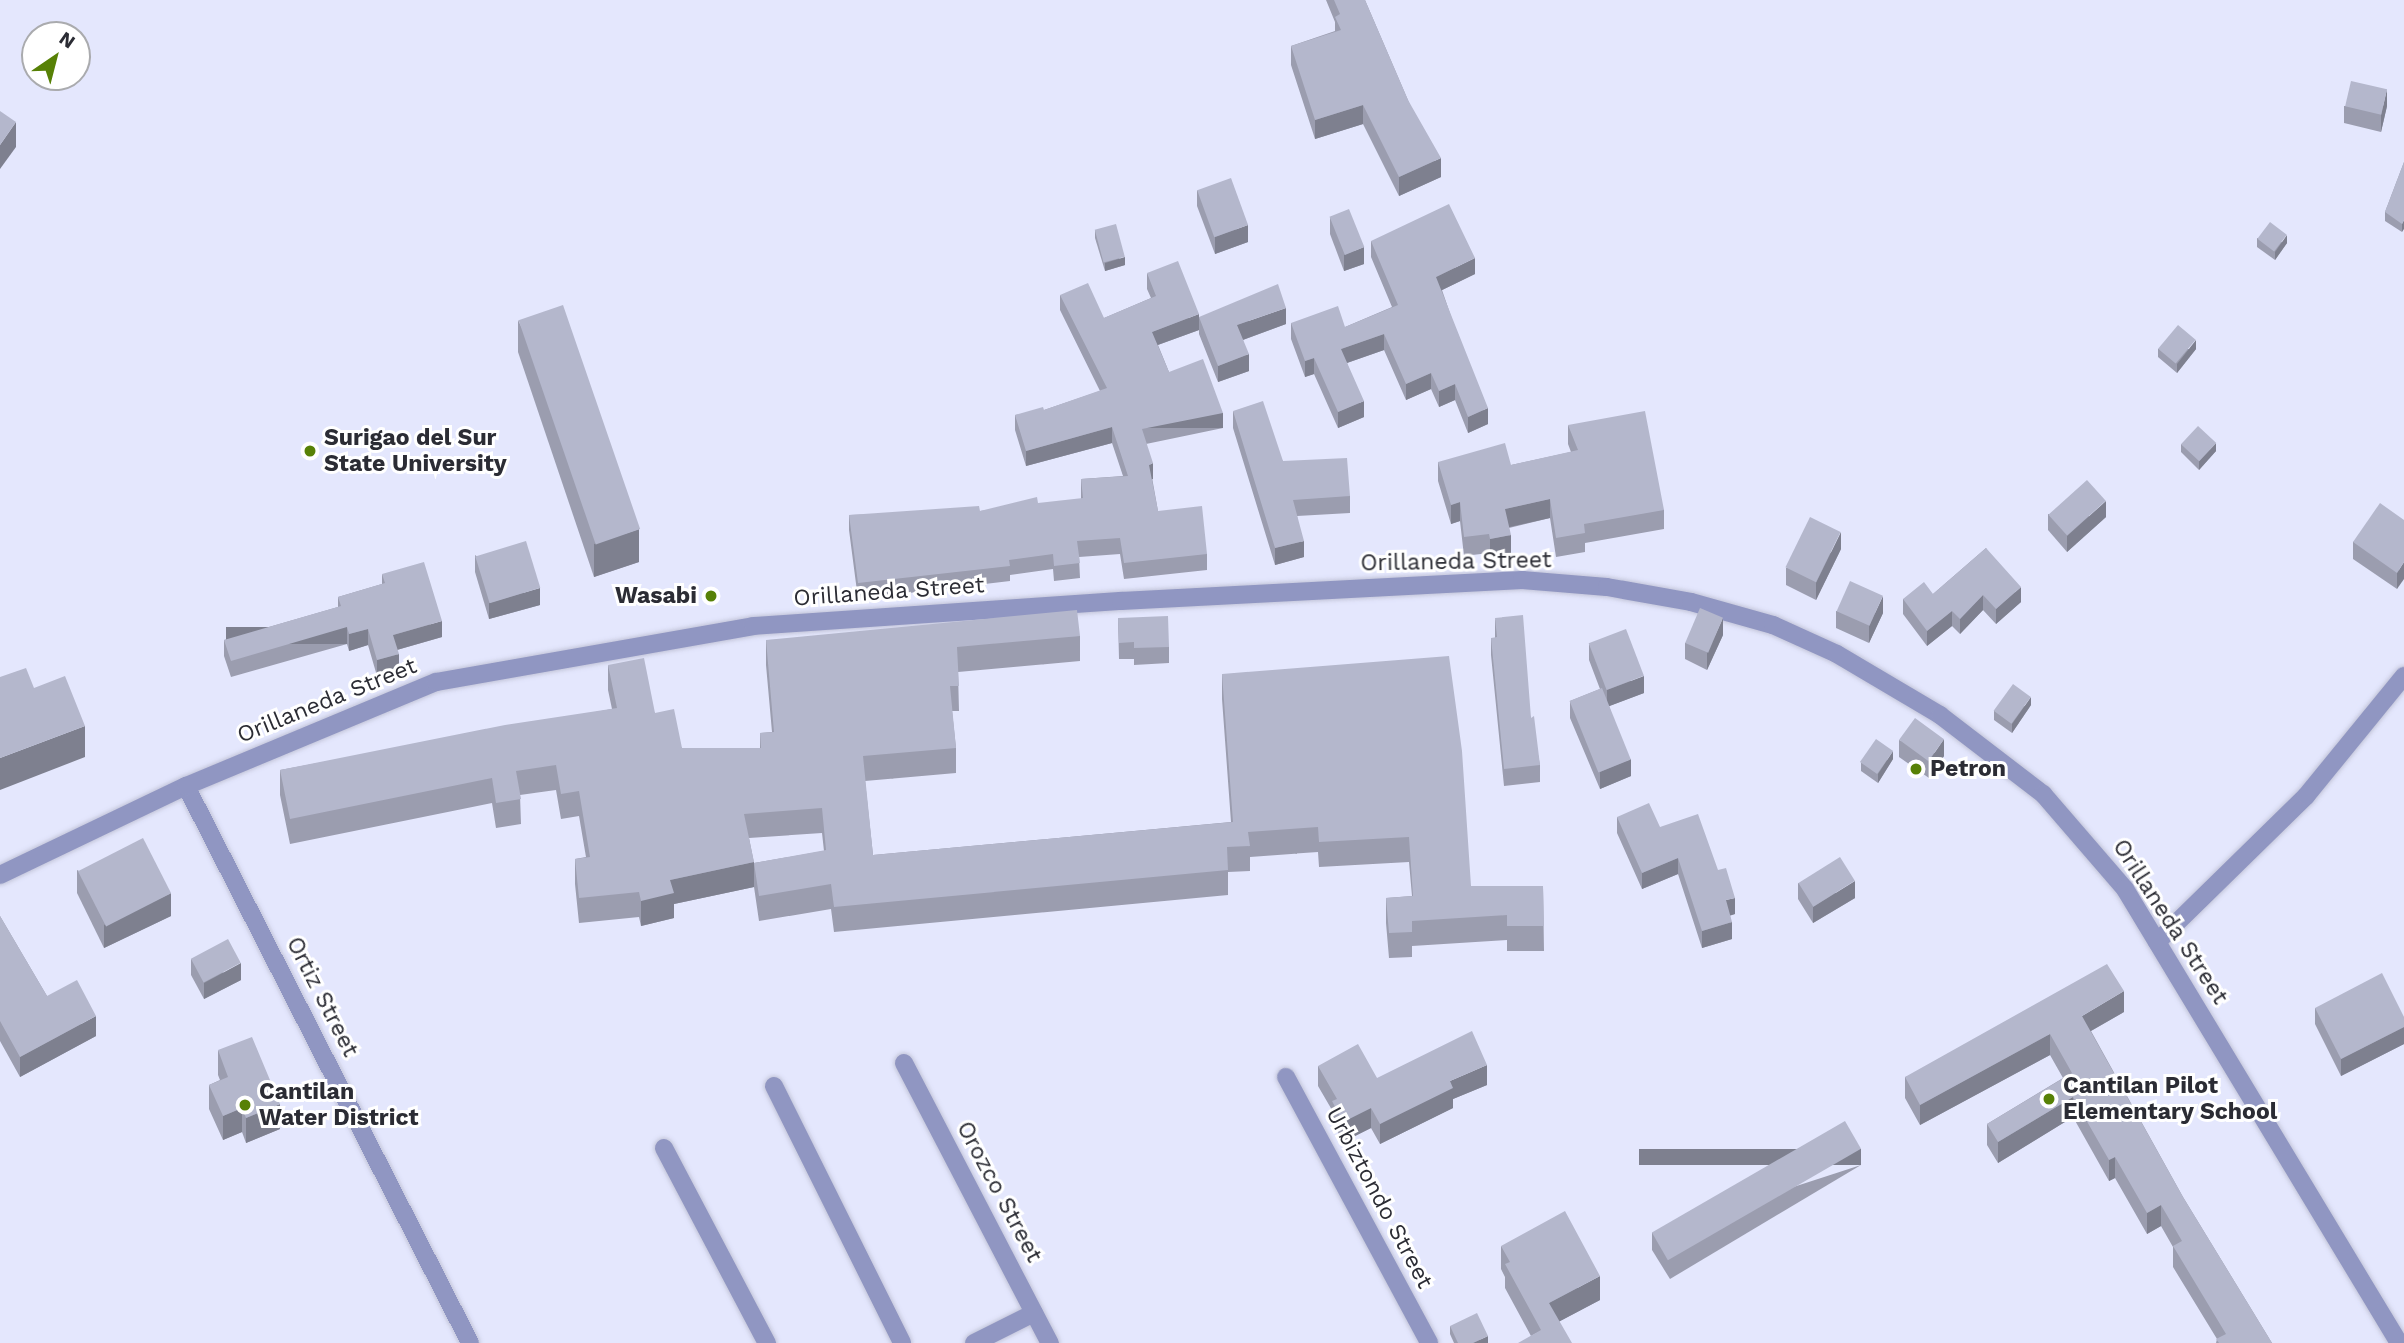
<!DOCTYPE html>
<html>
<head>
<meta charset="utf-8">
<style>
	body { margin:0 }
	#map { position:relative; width:2404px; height:1343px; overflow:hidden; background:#e4e7fd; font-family:"Work Sans",sans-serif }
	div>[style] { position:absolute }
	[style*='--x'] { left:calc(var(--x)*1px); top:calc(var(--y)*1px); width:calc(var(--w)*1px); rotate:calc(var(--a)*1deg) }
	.roads { filter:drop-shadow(0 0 2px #c3c5d9) drop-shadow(0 0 2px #c3c5d9) }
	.minor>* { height:18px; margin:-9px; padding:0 9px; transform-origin:9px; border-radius:9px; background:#9096c2 }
	.wall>* { inset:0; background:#9b9daf }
	.shaded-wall>* { inset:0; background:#7e808f; transform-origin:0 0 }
	.building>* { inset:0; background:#b4b7cc; transform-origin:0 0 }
	.dots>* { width:19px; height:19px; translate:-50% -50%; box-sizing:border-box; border:4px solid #fff; border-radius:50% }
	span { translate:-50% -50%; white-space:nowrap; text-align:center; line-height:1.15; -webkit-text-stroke:6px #fff; paint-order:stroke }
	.poi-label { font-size:23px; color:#2b2c34; font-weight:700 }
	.left { translate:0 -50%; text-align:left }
	.right { translate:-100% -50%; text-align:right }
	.street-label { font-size:23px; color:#2b2c34 }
	.north { position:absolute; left:21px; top:21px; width:70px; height:70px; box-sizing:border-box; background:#fff; border:2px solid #aaabae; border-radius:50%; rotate:35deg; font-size:19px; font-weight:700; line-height:28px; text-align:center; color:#2b2c34 }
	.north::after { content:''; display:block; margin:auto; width:24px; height:32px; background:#578106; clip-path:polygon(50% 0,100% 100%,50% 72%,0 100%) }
</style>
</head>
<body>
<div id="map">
	<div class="roads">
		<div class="minor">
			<div style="--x:186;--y:786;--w:625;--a:62.98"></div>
			<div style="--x:0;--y:875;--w:206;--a:-25.6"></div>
			<div style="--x:186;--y:786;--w:271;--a:-22.6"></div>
			<div style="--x:436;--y:682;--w:322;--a:-10"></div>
			<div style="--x:753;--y:626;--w:369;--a:-3.9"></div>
			<div style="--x:1121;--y:601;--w:402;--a:-3"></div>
			<div style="--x:1522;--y:580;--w:85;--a:4.7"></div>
			<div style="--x:1607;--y:587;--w:85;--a:10.1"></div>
			<div style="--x:1691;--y:602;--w:85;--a:15.7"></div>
			<div style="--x:1773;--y:625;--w:70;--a:24.4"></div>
			<div style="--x:1837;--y:654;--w:120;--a:30.6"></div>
			<div style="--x:1940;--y:715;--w:130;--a:37.5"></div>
			<div style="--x:2043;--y:794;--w:125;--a:49.2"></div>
			<div style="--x:2125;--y:889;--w:530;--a:58.89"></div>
			<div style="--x:2157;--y:942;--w:209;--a:-44.4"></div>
			<div style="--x:2306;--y:796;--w:155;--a:-50.8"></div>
			<div style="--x:904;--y:1063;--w:316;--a:62.5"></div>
			<div style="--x:1286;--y:1077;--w:302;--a:61.7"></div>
			<div style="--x:774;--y:1086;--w:287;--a:63.5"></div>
			<div style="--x:664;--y:1148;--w:221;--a:62.2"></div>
			<div style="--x:974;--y:1343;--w:67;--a:-26.6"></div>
		</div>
	</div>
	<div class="wall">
		<div style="clip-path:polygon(1326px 0,1365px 0,1441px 177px,1399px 196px,1363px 124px,1315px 139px,1291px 65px,1291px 46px,1335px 31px,1335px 22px)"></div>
		<div style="clip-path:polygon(2344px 106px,2387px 106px,2381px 132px,2344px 123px)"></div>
		<div style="clip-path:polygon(2404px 162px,2402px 232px,2385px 221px,2385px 212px)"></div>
		<div style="clip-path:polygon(1197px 190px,1248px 242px,1215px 254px,1197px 206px)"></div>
		<div style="clip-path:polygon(1330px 217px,1364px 264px,1344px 271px,1330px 234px)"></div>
		<div style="clip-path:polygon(1095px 230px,1125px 265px,1105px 271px,1095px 238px)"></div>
		<div style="clip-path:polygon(2257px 238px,2287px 243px,2275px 260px,2257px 247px)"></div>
		<div style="clip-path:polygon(1371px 241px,1475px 274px,1442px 290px,1488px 424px,1468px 433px,1455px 400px,1439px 407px,1431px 389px,1406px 400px,1384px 350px,1347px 363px,1364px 417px,1338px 428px,1314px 374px,1305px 377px,1291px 339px,1291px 323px,1345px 327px,1392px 307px,1371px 257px)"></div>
		<div style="clip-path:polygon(1147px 273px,1199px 330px,1158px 345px,1169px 372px,1223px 428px,1146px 444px,1158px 511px,1207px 554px,1207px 570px,1124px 579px,1120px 554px,1079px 557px,1080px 578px,1054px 581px,1053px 569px,1010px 575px,1010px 581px,858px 599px,849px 530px,849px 515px,980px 511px,1081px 499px,1081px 479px,1123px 476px,1112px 443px,1026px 466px,1015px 430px,1015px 415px,1044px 410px,1100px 391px,1060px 310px,1060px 295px,1104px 318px,1151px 298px,1147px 289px)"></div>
		<div style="clip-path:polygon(1199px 317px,1286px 324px,1243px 340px,1249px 371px,1218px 382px,1199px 334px)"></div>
		<div style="clip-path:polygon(518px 320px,639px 562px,594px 577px,518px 352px)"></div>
		<div style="clip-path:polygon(2158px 349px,2196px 349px,2177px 373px,2158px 357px)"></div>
		<div style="clip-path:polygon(1233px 411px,1283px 461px,1350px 496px,1350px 513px,1297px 516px,1304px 557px,1275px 565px,1233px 428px)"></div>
		<div style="clip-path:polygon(1568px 425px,1664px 510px,1664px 529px,1585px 543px,1585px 552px,1556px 557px,1550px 518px,1509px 528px,1511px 554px,1490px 559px,1489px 553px,1464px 556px,1460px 521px,1451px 524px,1438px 481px,1438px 462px,1511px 465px,1571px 452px,1568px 444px)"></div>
		<div style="clip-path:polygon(2181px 444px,2216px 451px,2199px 470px,2181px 452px)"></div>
		<div style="clip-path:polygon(2048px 514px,2106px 517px,2067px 552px,2048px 530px)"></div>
		<div style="clip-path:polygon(2404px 520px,2397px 589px,2353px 559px,2353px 542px)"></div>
		<div style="clip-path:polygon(1986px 548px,2021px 602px,1996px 624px,1983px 610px,1960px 634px,1952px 626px,1927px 646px,1903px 614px,1903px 599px,1933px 594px)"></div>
		<div style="clip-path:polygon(1841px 549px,1816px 600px,1786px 585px,1786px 568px)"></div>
		<div style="clip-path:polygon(475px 555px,540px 605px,489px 619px,475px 572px)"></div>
		<div style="clip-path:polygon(382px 574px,442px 637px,397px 650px,399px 670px,377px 676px,368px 645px,349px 651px,347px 644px,231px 677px,224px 656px,224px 640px,338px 607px,338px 597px,382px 584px)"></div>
		<div style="clip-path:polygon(1836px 611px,1883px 613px,1869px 643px,1836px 628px)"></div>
		<div style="clip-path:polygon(1118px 618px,1169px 647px,1169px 663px,1134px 665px,1134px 659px,1119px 659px)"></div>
		<div style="clip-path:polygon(1495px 618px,1531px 718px,1540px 765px,1540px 782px,1504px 786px,1491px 655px,1491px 638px,1495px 638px)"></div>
		<div style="clip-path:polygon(1723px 635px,1707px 670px,1685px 659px,1685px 643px)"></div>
		<div style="clip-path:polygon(evenodd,1080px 636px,1080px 661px,958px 672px,959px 711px,952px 711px,956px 748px,956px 773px,865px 781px,873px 855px,1231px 822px,1222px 699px,1222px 674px,1471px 886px,1543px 886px,1544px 951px,1507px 951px,1507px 940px,1412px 946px,1412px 957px,1389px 958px,1386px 923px,1386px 898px,1412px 896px,1409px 862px,1319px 867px,1318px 852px,1250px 857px,1250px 871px,1228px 872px,1228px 895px,834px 932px,831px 909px,759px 921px,754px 887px,674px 904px,674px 918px,641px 926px,639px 917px,579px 923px,575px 884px,575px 859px,586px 857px,579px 816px,561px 819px,556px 790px,520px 795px,521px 824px,496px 828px,492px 803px,290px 844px,280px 795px,280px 770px,612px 709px,608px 690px,608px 665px,655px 713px,682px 748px,760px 748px,760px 733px,772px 732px,766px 665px,766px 640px,1080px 636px,822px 833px,824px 851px,754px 863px,749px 838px,822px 833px)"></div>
		<div style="clip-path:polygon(1589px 644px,1644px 693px,1609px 706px,1631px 776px,1600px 789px,1570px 718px,1570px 701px,1600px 689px,1589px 660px)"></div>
		<div style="clip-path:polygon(2031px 705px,2012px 733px,1994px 720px,1994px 711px)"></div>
		<div style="clip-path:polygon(1899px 740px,1944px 756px,1929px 778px,1899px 757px)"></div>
		<div style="clip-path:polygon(1893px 759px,1878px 783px,1861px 771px,1861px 763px)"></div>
		<div style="clip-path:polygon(1617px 817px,1660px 827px,1735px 914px,1730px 915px,1732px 939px,1702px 948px,1678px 874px,1642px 889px,1617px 833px)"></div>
		<div style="clip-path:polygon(77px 870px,171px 916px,104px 948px,77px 893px)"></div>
		<div style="clip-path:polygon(1798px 883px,1855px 898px,1813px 923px,1798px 899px)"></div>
		<div style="clip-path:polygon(0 916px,47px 996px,96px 1036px,20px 1077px,0 1041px)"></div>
		<div style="clip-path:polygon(191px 959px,241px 980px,204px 999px,191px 975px)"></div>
		<div style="clip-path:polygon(2315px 1008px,2404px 1017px,2404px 1044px,2341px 1076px,2315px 1024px)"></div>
		<div style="clip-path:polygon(2124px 1012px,2091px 1031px,2183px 1197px,2272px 1343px,2216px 1343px,2217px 1339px,2173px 1267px,2173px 1247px,2161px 1226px,2147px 1234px,2115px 1178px,2109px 1181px,2073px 1117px,1998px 1163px,1987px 1145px,1987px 1124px,2063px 1078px,2050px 1055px,1920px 1125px,1905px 1098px,1905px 1077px)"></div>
		<div style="clip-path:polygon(218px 1050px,280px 1129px,246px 1143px,242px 1132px,223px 1140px,209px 1109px,209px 1085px,220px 1080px,218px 1075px)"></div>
		<div style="clip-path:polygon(1318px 1066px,1377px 1078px,1487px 1085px,1453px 1099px,1453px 1108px,1380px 1144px,1371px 1128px,1343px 1142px,1332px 1121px,1332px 1110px,1318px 1086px)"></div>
		<div style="clip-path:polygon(1861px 1165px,1670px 1279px,1652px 1250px,1652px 1233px)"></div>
		<div style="clip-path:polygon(1501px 1246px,1600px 1300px,1531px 1336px,1505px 1288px,1505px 1277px,1501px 1269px)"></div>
		<div style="clip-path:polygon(1450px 1326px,1488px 1343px,1454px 1343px,1450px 1334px)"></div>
	</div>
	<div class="shaded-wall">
		<div style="clip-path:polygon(2387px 89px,2387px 106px,2381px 132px,2381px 115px)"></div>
		<div style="clip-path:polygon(1363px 105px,1363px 124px,1315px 139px,1315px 120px)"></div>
		<div style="clip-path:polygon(16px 122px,16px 147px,0 169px,0 145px)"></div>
		<div style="clip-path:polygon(1441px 158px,1441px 177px,1399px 196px,1399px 177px)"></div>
		<div style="clip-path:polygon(2404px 220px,2404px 229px,2402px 232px,2402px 224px)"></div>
		<div style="clip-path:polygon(1248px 225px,1248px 242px,1215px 254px,1215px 237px)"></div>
		<div style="clip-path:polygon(2287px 235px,2287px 243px,2275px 260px,2275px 252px)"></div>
		<div style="clip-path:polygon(1364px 247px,1364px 264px,1344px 271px,1344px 255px)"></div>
		<div style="clip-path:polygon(1125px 257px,1125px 265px,1105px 271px,1105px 263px)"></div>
		<div style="clip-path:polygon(1475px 258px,1475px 274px,1436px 293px,1436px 277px)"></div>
		<div style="clip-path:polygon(1286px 308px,1286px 324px,1237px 342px,1237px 325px)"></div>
		<div style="clip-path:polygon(1199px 314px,1199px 330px,1152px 347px,1152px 332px)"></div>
		<div style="clip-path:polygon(1384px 334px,1384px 350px,1341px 365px,1341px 349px)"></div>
		<div style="clip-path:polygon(2196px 340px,2196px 349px,2177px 373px,2177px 364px)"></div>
		<div style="clip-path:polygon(1249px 354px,1249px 371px,1218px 382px,1218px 366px)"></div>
		<div style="clip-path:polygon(1314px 358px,1314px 374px,1305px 377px,1305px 361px)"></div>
		<div style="clip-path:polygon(1431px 373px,1431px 389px,1406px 400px,1406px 384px)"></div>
		<div style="clip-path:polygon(1455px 384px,1455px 400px,1439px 407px,1439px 391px)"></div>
		<div style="clip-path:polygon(1364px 401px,1364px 417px,1338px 428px,1338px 412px)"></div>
		<div style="clip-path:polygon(1488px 408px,1488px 424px,1468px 433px,1468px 417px)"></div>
		<div style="left:1223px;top:413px;width:15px;height:83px;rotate:90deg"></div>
		<div style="clip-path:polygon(1112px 427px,1112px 443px,1026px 466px,1026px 451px)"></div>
		<div style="clip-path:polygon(2216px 443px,2216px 451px,2199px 470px,2199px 461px)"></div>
		<div style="clip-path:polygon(1153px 463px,1153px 479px,1149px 480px,1149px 465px)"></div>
		<div style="clip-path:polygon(1550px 499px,1550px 518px,1505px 528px,1505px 509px)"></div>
		<div style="clip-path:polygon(2106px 501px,2106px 517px,2067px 552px,2067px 536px)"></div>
		<div style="clip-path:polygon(1460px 502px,1460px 521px,1451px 524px,1451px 505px)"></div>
		<div style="clip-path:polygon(639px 529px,639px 562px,594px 577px,594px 544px)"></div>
		<div style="clip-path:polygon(1841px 532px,1841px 549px,1816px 600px,1816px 583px)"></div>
		<div style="clip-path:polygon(1511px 535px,1511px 554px,1490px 559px,1490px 539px)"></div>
		<div style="clip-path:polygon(1304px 541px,1304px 557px,1275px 565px,1275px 548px)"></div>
		<div style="clip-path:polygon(2404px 562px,2404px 579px,2397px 589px,2397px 573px)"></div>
		<div style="clip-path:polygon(2021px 587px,2021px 602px,1996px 624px,1996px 609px)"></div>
		<div style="clip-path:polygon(540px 588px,540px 605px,489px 619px,489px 603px)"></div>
		<div style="clip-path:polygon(1983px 595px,1983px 610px,1960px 634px,1960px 619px)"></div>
		<div style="clip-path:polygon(1883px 596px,1883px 613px,1869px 643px,1869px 626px)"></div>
		<div style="clip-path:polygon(1952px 611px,1952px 626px,1927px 646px,1927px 631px)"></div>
		<div style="clip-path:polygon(1723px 618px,1723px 635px,1707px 670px,1707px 653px)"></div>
		<div style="clip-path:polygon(442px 621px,442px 637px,393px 651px,393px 635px)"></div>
		<div style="left:347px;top:627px;width:17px;height:121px;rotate:90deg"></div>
		<div style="clip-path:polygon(368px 629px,368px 645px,349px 651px,349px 634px)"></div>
		<div style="clip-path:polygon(399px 654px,399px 670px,377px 676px,377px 660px)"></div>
		<div style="clip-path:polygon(1644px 676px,1644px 693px,1607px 707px,1607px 690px)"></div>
		<div style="clip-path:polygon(2031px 697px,2031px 705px,2012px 733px,2012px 724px)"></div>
		<div style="clip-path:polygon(85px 726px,85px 757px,0 790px,0 758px)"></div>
		<div style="clip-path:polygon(1944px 739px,1944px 756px,1929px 778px,1929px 761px)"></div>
		<div style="clip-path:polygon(1893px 751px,1893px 759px,1878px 783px,1878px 774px)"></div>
		<div style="clip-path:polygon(1631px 759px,1631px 776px,1600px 789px,1600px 772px)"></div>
		<div style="clip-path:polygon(1678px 858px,1678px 874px,1642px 889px,1642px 873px)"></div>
		<div style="clip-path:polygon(754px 862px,754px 887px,674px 904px,674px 918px,641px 926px,641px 901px,670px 880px)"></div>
		<div style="clip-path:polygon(1855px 881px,1855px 898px,1813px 923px,1813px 907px)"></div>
		<div style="clip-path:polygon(171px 893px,171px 916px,104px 948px,104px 925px)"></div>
		<div style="clip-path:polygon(1735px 898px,1735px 914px,1726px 917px,1726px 900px)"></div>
		<div style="clip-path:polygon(1732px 922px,1732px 939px,1702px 948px,1702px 931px)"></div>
		<div style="clip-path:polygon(241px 963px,241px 980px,204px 999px,204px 983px)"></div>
		<div style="clip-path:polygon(2124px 991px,2124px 1012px,2082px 1036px,2082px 1016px)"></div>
		<div style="clip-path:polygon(96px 1016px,96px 1036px,20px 1077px,20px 1057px)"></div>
		<div style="clip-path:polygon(2404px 1027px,2404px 1044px,2341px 1076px,2341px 1059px)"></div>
		<div style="clip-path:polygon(2050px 1034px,2050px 1055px,1920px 1125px,1920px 1105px)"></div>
		<div style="clip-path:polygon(1487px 1065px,1487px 1085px,1453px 1099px,1453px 1108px,1380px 1144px,1380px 1124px,1450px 1081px)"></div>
		<div style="clip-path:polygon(2073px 1097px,2073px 1117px,1998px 1163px,1998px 1142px)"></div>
		<div style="clip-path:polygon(280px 1104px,280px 1129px,246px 1143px,246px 1118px)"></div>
		<div style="clip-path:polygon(242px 1108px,242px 1132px,223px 1140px,223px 1116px)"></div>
		<div style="clip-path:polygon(1371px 1108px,1371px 1128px,1343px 1142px,1343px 1122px)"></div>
		<div style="left:1861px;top:1149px;width:16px;height:222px;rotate:90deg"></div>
		<div style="clip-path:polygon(2115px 1157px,2115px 1178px,2109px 1181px,2109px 1160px)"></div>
		<div style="clip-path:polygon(2161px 1205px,2161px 1226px,2147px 1234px,2147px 1213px)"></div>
		<div style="clip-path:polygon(1600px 1276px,1600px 1300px,1549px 1327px,1549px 1303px)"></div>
		<div style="clip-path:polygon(1488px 1336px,1488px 1343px,1473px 1343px)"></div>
	</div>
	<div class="building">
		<div style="clip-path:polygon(1334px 0,1365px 0,1408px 100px,1441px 158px,1399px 177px,1363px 105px,1315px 120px,1291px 46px,1341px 30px,1335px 17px,1340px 14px)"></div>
		<div style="left:2351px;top:81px;width:37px;height:26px;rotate:13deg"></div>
		<div style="clip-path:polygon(0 111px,16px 122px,0 145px)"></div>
		<div style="clip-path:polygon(2404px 162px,2404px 220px,2402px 224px,2385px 212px)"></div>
		<div style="left:1231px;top:178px;width:50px;height:36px;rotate:70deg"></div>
		<div style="clip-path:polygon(1449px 204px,1475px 258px,1436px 277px,1488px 408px,1468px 417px,1455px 384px,1439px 391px,1431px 373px,1406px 384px,1384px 334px,1341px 349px,1364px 401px,1338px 412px,1314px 358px,1305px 361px,1291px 323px,1338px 306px,1345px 327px,1398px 305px,1371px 241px)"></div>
		<div style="left:1349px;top:209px;width:41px;height:21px;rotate:68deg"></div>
		<div style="left:2270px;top:222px;width:21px;height:21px;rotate:37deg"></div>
		<div style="left:1116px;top:224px;width:34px;height:22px;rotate:75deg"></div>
		<div style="clip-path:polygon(1178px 261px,1199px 314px,1152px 332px,1169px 372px,1203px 359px,1223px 413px,1142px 429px,1153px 463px,1149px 465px,1158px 511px,1202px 506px,1207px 554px,1124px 563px,1120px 538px,1077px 541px,1080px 563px,1054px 566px,1053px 554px,1009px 560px,1010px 566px,858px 583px,849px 515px,979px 506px,980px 511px,1037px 497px,1038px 503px,1083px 498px,1081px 479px,1128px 476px,1112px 427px,1026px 451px,1015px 415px,1043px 407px,1044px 410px,1107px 388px,1060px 295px,1088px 283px,1104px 318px,1156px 296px,1147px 273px)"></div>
		<div style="clip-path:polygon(1278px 284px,1286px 308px,1237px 325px,1249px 354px,1218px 366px,1199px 317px)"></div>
		<div style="left:563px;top:305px;width:237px;height:47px;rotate:71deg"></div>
		<div style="left:2178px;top:325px;width:23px;height:31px;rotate:40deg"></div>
		<div style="clip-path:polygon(1263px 401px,1283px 461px,1347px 458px,1350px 496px,1293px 500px,1304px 541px,1275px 548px,1233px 411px)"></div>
		<div style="clip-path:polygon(1645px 411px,1664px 510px,1584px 524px,1585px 533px,1556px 538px,1550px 499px,1505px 509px,1511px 535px,1490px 539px,1489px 534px,1464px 537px,1460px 502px,1451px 505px,1438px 462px,1505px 443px,1511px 465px,1578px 450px,1568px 425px)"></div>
		<div style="left:2198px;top:426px;width:25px;height:25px;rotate:43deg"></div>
		<div style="left:2087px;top:480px;width:28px;height:52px;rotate:48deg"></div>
		<div style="clip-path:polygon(2380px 503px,2404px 520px,2404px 562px,2397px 573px,2353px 542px)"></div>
		<div style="left:1810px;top:517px;width:34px;height:56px;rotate:26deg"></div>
		<div style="left:526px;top:541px;width:49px;height:53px;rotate:73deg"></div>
		<div style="clip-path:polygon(1986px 548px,2021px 587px,1996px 609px,1983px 595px,1960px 619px,1952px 611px,1927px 631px,1903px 599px,1924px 582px,1933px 594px)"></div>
		<div style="clip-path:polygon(424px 562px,442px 621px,393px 635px,399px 654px,377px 660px,368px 629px,349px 634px,347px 627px,231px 661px,224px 640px,341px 606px,338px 597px,385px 583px,382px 574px)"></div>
		<div style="left:1850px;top:581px;width:36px;height:33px;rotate:24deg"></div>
		<div style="left:1700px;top:608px;width:25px;height:38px;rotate:23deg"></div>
		<div style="clip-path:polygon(1077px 610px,1080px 636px,957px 647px,959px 686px,950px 686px,956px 748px,863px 756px,873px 855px,1233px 822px,1222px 674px,1449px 656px,1462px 751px,1471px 886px,1543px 886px,1544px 926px,1507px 926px,1507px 915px,1412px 921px,1412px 932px,1389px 933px,1386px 898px,1413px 896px,1409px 837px,1319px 842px,1318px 827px,1248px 832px,1250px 846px,1227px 847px,1228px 870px,834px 907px,831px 884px,759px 896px,754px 863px,826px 850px,822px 808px,744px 814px,754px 862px,670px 880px,674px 893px,641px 901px,639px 892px,579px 898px,575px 859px,590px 857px,579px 791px,561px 794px,556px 765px,516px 771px,521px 799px,496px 803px,492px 778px,290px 819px,280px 770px,505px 725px,617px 708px,608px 665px,644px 658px,655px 713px,674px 709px,682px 748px,761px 748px,760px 733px,774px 732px,766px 640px)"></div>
		<div style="clip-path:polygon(1523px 615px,1531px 718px,1534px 716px,1540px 765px,1504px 769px,1491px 638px,1497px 637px,1495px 618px)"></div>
		<div style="clip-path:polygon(1168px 616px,1169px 647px,1134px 648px,1134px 642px,1119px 643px,1118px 618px)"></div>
		<div style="left:1626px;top:629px;width:50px;height:40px;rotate:69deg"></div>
		<div style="clip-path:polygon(26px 668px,34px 688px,65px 676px,85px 726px,0 758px,0 677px)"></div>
		<div style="left:2013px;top:684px;width:22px;height:33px;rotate:36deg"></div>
		<div style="left:1602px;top:688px;width:77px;height:35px;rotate:68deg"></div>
		<div style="left:1915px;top:718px;width:36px;height:27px;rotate:36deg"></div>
		<div style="left:1876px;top:739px;width:21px;height:28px;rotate:35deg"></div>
		<div style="clip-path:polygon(1649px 803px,1660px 827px,1698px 814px,1718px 870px,1726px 868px,1735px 898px,1726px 900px,1732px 922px,1702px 931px,1678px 858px,1642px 873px,1617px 817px)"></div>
		<div style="left:143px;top:838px;width:62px;height:73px;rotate:63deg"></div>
		<div style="left:1840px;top:857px;width:28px;height:49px;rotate:58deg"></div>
		<div style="clip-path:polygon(0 916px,47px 996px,77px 980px,96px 1016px,20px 1057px,0 1021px)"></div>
		<div style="left:228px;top:939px;width:27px;height:42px;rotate:62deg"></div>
		<div style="clip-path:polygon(2107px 964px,2124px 991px,2082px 1016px,2183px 1197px,2272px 1343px,2219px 1343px,2216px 1339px,2226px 1334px,2173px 1246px,2182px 1241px,2161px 1205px,2147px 1213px,2115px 1157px,2109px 1160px,2073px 1097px,1998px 1142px,1987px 1124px,2072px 1073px,2050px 1034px,1920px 1105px,1905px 1077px)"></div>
		<div style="clip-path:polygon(2382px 973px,2404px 1017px,2404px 1027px,2341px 1059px,2315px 1008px)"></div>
		<div style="clip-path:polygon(1472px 1031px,1487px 1065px,1450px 1081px,1453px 1088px,1380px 1124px,1371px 1108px,1343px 1122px,1332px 1101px,1337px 1099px,1318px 1066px,1358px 1044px,1377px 1078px)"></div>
		<div style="clip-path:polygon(252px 1037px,280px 1104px,246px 1118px,242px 1108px,223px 1116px,209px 1085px,228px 1077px,218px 1050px)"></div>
		<div style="left:1845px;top:1121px;width:32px;height:223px;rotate:60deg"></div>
		<div style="clip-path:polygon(1565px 1211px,1600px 1276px,1549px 1303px,1572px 1343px,1518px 1343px,1541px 1330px,1505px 1264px,1510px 1262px,1501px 1246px)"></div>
		<div style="clip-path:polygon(1477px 1313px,1488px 1336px,1473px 1343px,1458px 1343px,1450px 1326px)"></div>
	</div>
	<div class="dots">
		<div style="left:310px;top:451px;background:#578106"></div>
		<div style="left:711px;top:596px;background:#578106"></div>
		<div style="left:1916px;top:769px;background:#578106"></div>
		<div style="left:2049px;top:1099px;background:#578106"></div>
		<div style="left:245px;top:1105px;background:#578106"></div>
	</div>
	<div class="poi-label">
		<span class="left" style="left:324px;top:451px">Surigao del Sur<br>State University</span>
		<span class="right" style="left:697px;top:596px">Wasabi</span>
		<span class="left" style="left:1930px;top:769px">Petron</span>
		<span class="left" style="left:2063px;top:1099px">Cantilan Pilot<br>Elementary School</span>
		<span class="left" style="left:259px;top:1105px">Cantilan<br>Water District</span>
	</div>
	<div class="street-label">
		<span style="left:1456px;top:562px;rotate:-1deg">Orillaneda Street</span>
		<span style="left:889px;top:592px;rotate:-4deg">Orillaneda Street</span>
		<span style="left:327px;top:701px;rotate:-22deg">Orillaneda Street</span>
		<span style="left:2170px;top:922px;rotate:57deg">Orillaneda Street</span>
		<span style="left:322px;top:997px;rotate:63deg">Ortiz Street</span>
		<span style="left:999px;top:1192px;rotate:62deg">Orozco Street</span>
		<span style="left:1379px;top:1198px;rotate:62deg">Urbiztondo Street</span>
	</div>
	<div class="north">N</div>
</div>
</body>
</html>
